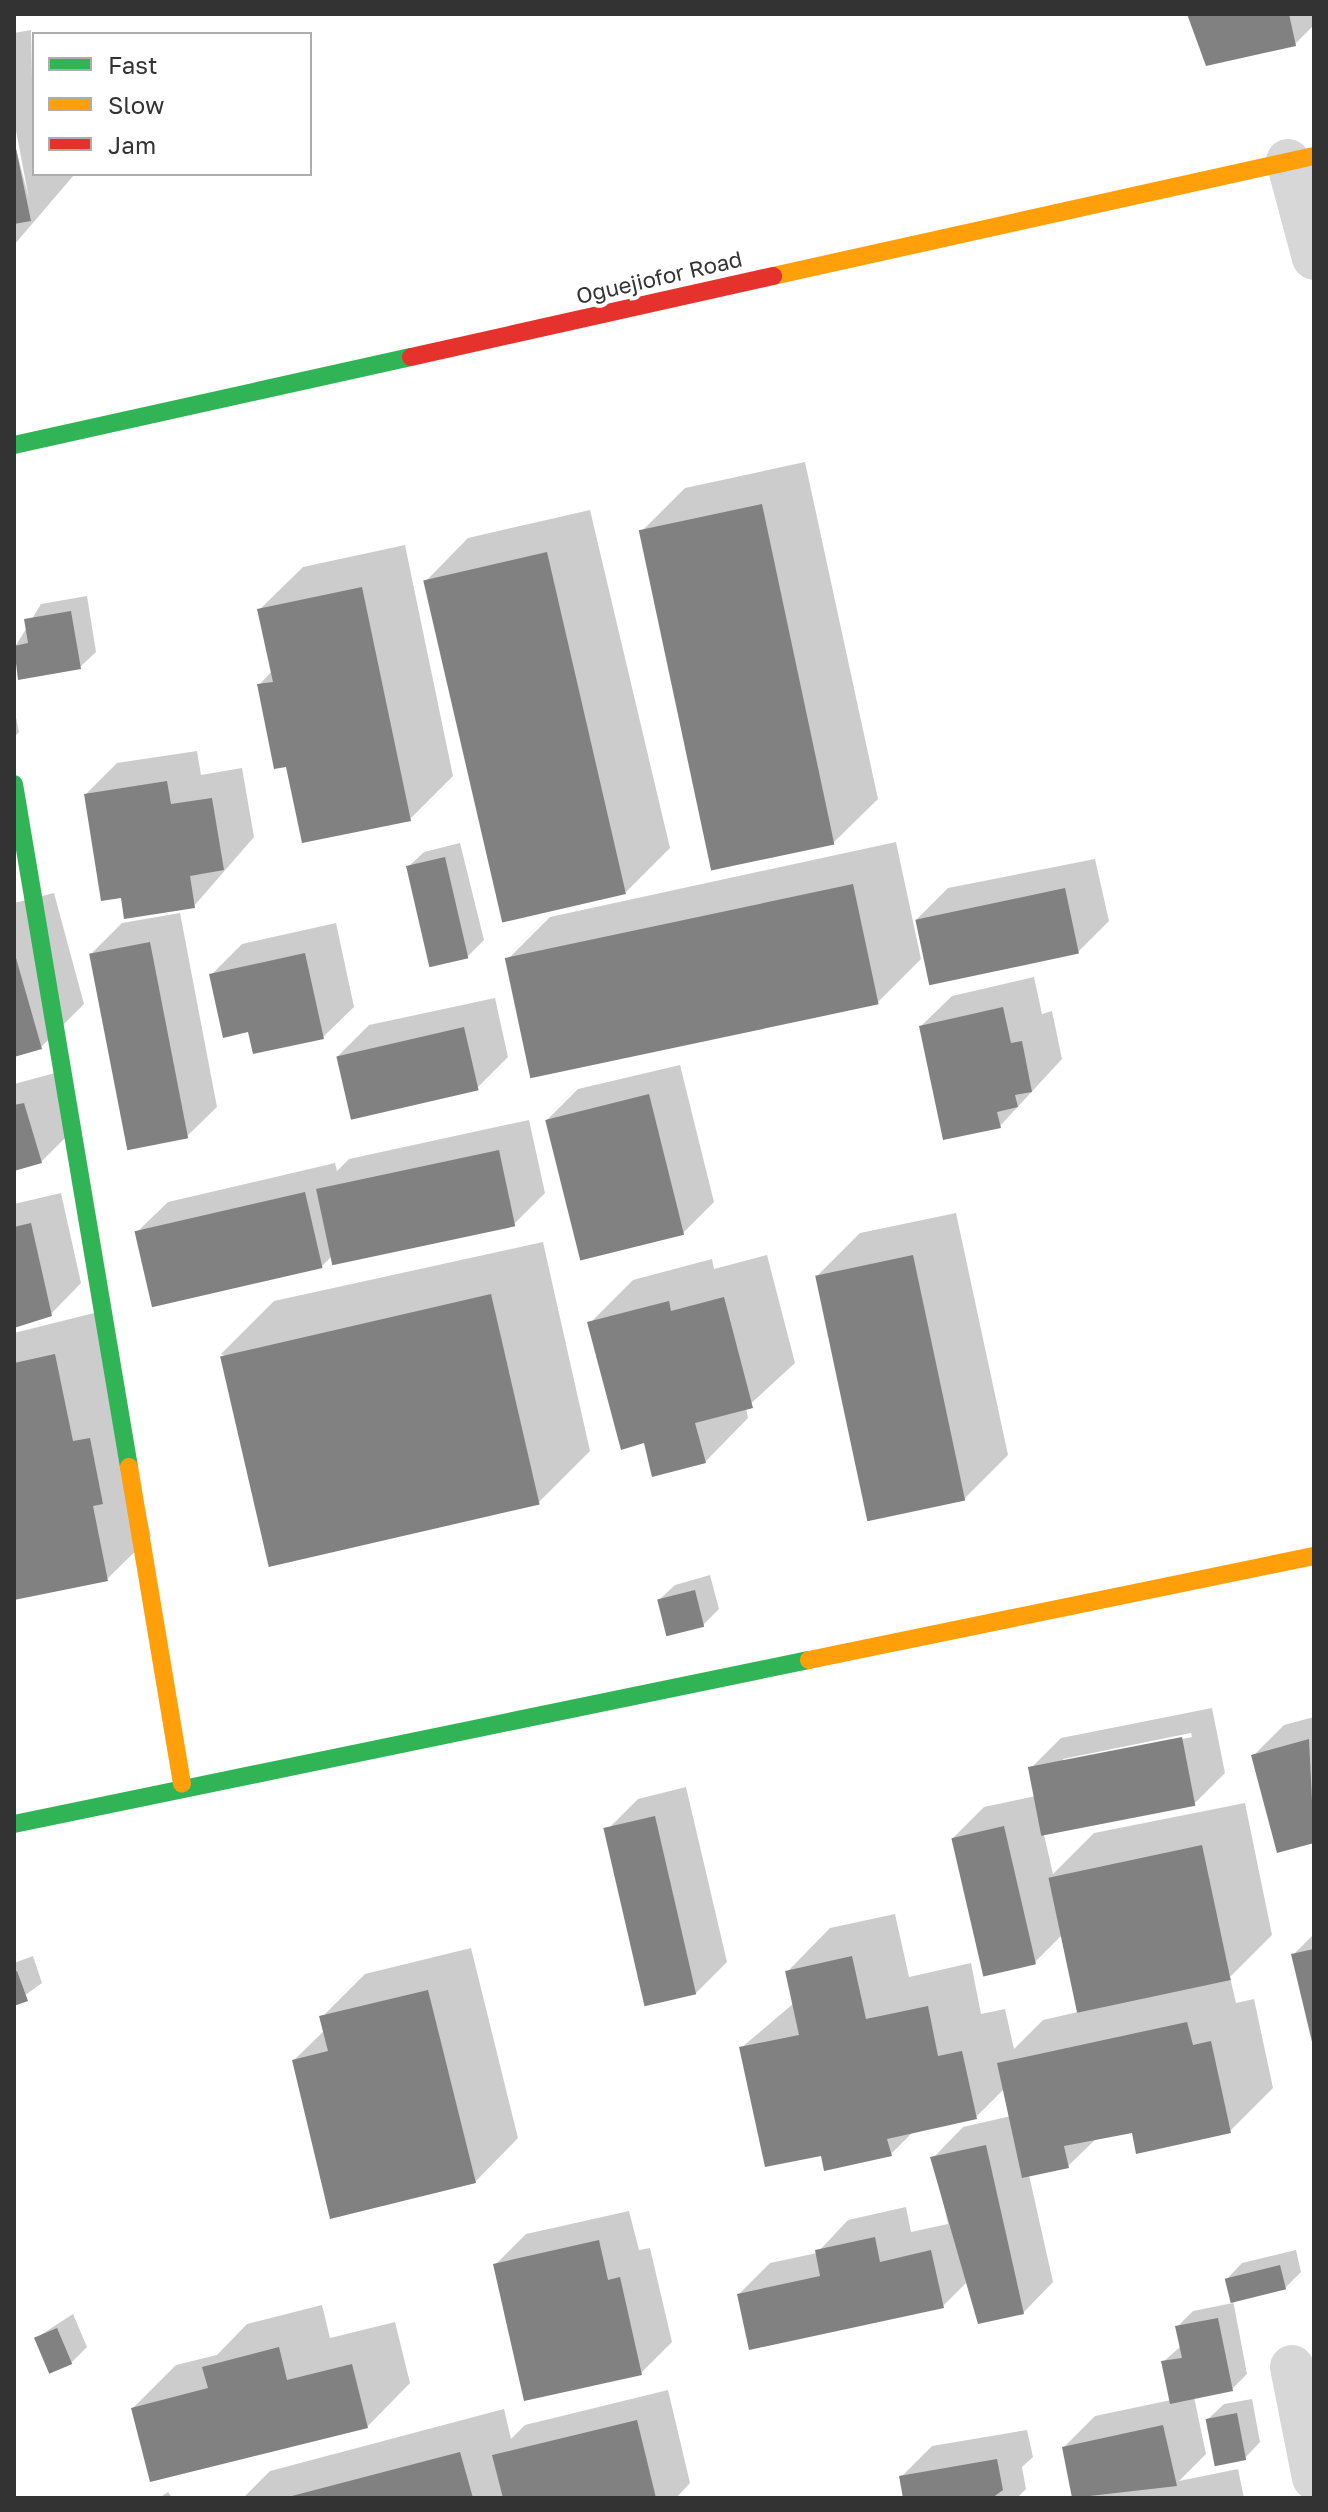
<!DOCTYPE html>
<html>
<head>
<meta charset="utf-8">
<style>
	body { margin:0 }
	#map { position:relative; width:1328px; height:2512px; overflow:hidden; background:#fff; font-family:"Golos Text",sans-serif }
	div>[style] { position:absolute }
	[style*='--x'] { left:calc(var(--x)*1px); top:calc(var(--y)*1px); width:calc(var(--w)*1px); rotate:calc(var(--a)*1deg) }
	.shadow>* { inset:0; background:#0003 }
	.building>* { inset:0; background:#818181; transform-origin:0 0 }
	.street>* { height:44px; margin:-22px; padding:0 22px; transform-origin:22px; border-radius:22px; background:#d7d7d7 }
	.fast>* { height:18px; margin:-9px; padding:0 9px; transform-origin:9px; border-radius:9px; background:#30b455 }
	.slow>* { height:18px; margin:-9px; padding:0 9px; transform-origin:9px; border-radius:9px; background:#ff9f0a }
	.jam>* { height:18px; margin:-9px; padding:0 9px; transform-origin:9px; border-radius:9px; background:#e5322d }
	span { translate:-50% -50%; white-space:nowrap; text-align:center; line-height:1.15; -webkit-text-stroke:8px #fff; paint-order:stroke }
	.street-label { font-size:22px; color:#333 }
	.frame { position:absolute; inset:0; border:16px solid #333; pointer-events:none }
	.legend { position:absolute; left:32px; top:32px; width:280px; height:144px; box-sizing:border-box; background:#fff; border:2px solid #adadad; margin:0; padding:10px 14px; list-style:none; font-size:24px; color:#333 }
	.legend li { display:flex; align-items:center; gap:16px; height:40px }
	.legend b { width:40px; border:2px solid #adadad }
</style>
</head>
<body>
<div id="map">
	<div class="shadow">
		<div style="clip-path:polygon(1195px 14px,1314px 14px,1314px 25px,1295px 44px)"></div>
		<div style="clip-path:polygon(31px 30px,34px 174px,74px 175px,14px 245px,14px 141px,29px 199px,14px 120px,14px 33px)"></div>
		<div style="clip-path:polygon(805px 462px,878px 799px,834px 842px,642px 531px,685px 488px)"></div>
		<div style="clip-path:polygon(590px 510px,670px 848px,626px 892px,425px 582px,468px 538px)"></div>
		<div style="clip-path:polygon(405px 545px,453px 776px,410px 819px,288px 765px,259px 685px,272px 671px,259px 610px,303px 567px)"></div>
		<div style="clip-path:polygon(87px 596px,96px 652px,80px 667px,15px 647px,41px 604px)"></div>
		<div style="clip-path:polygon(14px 708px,19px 732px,14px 737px)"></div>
		<div style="clip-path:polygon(197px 751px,201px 775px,242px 768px,254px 837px,194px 906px,122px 896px,86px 794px,117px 763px)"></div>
		<div style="clip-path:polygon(896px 842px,921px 959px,878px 1002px,507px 960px,550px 917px)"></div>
		<div style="clip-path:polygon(460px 843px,484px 940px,468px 956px,408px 867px,424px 852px)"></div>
		<div style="clip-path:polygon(1095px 859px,1109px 921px,1078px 952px,917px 919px,948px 888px)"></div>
		<div style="clip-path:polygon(54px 893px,84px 1004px,41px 1047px,14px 1055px,14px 903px)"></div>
		<div style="clip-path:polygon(180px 913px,217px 1107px,186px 1137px,91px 954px,122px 923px)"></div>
		<div style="clip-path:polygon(336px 923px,354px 1007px,323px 1037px,249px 1030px,211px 975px,242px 944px)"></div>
		<div style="clip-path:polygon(1034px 977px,1042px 1014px,1052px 1011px,1062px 1059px,1000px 1126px,921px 1026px,952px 996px)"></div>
		<div style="clip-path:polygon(495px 998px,508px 1057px,477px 1088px,338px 1056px,369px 1025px)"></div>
		<div style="clip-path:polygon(680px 1065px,714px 1202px,683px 1233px,547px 1120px,578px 1089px)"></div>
		<div style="clip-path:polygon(55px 1073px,72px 1131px,41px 1162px,14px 1169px,14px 1084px)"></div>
		<div style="clip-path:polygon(529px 1120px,545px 1193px,514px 1224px,333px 1255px,322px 1266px,137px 1232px,168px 1202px,335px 1163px,337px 1171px,349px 1159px)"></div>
		<div style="clip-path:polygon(61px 1193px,81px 1283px,51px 1314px,14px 1322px,14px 1204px)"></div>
		<div style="clip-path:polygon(956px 1213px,1008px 1455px,964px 1499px,817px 1276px,860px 1233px)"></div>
		<div style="clip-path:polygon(543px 1242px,590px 1451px,537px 1504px,221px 1354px,274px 1301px)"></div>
		<div style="clip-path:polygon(767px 1255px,795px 1363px,746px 1408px,748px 1418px,705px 1462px,645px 1441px,590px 1323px,633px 1280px,712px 1259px,714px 1269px)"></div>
		<div style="clip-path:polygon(98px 1312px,151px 1536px,107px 1579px,14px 1598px,14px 1333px)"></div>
		<div style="clip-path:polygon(710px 1575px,719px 1609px,703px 1625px,659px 1600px,675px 1585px)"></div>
		<div style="clip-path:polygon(evenodd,1212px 1708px,1225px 1773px,1194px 1804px,1044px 1835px,1053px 1874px,1094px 1833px,1245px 1803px,1272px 1935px,1230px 1977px,1236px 2003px,1254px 1999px,1273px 2088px,1230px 2131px,1134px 2130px,1097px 2138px,1068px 2166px,1029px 2175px,1053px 2282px,1023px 2313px,970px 2279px,943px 2306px,739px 2294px,770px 2263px,817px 2253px,848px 2220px,906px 2207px,911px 2232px,948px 2224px,933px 2158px,963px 2127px,1011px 2116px,1005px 2088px,976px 2117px,914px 2131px,891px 2154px,822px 2154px,741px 2048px,794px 2003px,787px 1972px,830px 1928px,895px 1914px,909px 1977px,971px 1963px,981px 2014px,1005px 2009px,1014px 2049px,1043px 2020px,1078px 2012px,1062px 1935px,1035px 1962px,953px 1838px,984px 1807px,1036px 1796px,1030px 1769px,1061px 1738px,1212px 1708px,1191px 1733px,1192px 1737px,1063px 1763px,1063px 1759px,1191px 1733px)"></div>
		<div style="clip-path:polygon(1314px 1717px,1314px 1841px,1278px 1851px,1253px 1756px,1284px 1725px)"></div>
		<div style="clip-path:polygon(686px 1787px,727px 1962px,696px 1993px,607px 1830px,638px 1799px)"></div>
		<div style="clip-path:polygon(1314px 1934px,1314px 2043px,1293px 1955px)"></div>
		<div style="clip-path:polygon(471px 1948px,518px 2138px,475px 2182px,294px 2060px,325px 2030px,322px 2017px,365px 1974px)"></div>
		<div style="clip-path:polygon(33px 1956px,42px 1983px,14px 2003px,14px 1963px)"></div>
		<div style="clip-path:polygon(629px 2211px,639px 2250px,650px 2248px,672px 2342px,641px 2373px,496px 2264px,526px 2234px)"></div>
		<div style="clip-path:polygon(1296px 2250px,1301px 2272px,1285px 2288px,1233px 2300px,1247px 2374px,1232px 2389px,1194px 2397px,1206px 2454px,1179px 2481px,1238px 2469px,1244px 2498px,1074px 2498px,1064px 2447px,1095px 2416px,1171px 2400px,1163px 2362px,1181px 2346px,1177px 2327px,1193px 2311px,1233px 2303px,1227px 2279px,1242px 2263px)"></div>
		<div style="clip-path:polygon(322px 2305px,330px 2338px,395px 2322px,410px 2383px,367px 2427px,133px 2408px,176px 2365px,217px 2355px,247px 2324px)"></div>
		<div style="clip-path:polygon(73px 2314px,87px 2347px,71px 2363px,36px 2338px)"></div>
		<div style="clip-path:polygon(668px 2390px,690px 2483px,676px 2498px,243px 2498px,270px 2471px,504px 2409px,511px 2439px,525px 2425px)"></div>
		<div style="clip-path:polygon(1252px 2399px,1260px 2442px,1245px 2458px,1208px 2419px,1224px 2404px)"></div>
		<div style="clip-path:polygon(1027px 2430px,1033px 2457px,1022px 2467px,1026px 2489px,1017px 2498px,905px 2498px,901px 2477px,932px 2446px)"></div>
		<div style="clip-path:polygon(168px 2492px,172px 2498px,159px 2498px)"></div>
	</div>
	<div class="building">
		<div style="clip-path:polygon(1187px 14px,1289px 14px,1296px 46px,1206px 66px)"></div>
		<div style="clip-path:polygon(14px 139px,31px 221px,14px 224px)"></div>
		<div style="left:762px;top:504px;width:348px;height:126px;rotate:78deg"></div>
		<div style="left:547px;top:552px;width:351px;height:127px;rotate:77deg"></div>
		<div style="clip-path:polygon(362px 587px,411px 821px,302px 843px,286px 767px,274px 769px,257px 684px,273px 682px,257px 609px)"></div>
		<div style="clip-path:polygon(71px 611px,81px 669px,18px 680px,14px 646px,28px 643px,24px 619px)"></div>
		<div style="clip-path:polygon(167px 781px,171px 804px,212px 798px,224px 870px,190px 876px,195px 908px,124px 919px,121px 898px,101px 901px,84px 794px)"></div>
		<div style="left:445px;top:857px;width:104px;height:40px;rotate:77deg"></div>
		<div style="left:853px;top:884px;width:123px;height:356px;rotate:78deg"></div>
		<div style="left:1065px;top:888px;width:67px;height:153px;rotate:78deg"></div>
		<div style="left:150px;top:942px;width:200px;height:62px;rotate:79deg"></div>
		<div style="clip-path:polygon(14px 951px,42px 1049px,14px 1057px)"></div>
		<div style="clip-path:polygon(305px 953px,324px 1039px,253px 1054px,248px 1032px,223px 1038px,209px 974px)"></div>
		<div style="clip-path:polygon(1003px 1007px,1011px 1043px,1022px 1041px,1032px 1092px,1015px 1095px,1018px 1107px,997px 1112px,1001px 1128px,943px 1140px,919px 1026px)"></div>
		<div style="left:464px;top:1027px;width:65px;height:131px;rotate:77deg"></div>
		<div style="left:649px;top:1094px;width:145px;height:107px;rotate:76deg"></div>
		<div style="clip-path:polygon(24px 1103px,42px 1163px,14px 1171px,14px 1105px)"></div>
		<div style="left:499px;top:1150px;width:78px;height:187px;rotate:78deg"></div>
		<div style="left:305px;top:1192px;width:78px;height:175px;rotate:77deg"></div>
		<div style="clip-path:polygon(31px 1223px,52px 1316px,14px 1328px,14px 1227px)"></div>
		<div style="left:913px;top:1255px;width:251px;height:100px;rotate:78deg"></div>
		<div style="left:491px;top:1294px;width:216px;height:278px;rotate:77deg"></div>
		<div style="clip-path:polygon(724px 1297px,753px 1408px,695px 1423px,706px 1463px,652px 1477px,644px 1443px,621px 1450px,587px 1322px,669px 1301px,671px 1311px)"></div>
		<div style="clip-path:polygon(55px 1354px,73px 1441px,90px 1438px,103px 1504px,93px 1506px,108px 1581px,14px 1600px,14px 1363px)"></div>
		<div style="left:695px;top:1590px;width:38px;height:39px;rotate:76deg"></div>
		<div style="left:1182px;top:1737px;width:70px;height:157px;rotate:79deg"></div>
		<div style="clip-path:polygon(1309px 1739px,1314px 1843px,1277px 1853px,1251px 1755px)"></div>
		<div style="left:655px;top:1816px;width:183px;height:53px;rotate:77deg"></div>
		<div style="left:1004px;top:1826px;width:142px;height:54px;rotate:77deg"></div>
		<div style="left:1202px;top:1845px;width:138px;height:157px;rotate:78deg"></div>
		<div style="clip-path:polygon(1314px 1949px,1314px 2046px,1313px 2046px,1291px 1954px)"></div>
		<div style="clip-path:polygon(852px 1956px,866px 2019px,928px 2006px,938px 2056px,962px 2051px,977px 2119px,887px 2139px,892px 2156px,824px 2171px,821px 2156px,765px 2167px,739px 2047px,799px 2035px,785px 1971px)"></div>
		<div style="clip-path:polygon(17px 1971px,28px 2001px,14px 2006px,14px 1972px)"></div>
		<div style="clip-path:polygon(428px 1990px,476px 2183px,330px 2219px,292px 2060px,328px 2051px,319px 2016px)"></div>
		<div style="clip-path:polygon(1187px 2022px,1193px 2045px,1211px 2041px,1231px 2133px,1136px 2154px,1132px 2133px,1064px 2146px,1069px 2168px,1022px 2178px,997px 2063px)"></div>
		<div style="clip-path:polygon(986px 2145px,1024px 2314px,978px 2324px,930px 2157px)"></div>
		<div style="clip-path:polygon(875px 2237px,880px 2262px,931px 2250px,944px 2308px,749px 2350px,737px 2294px,820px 2276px,815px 2250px)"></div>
		<div style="clip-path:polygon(599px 2240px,608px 2280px,620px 2277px,642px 2375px,524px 2401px,493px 2264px)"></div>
		<div style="left:1280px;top:2265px;width:25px;height:57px;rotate:76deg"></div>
		<div style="clip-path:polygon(1218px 2318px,1233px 2391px,1170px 2404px,1161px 2361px,1182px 2358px,1175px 2326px)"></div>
		<div style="left:57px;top:2328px;width:39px;height:25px;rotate:67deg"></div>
		<div style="clip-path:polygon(279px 2347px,287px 2380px,352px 2364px,368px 2428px,150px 2482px,131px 2408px,208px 2388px,202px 2367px)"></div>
		<div style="left:1237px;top:2413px;width:48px;height:32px;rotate:79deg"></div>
		<div style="clip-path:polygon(637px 2420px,656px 2498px,503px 2498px,492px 2455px)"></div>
		<div style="clip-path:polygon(1163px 2425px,1177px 2486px,1072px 2498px,1062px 2447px)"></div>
		<div style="clip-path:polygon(460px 2452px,473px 2498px,289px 2498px,288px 2497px)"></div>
		<div style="clip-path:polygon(997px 2459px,1003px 2490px,992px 2498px,903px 2498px,899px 2476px)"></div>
	</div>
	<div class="street">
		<div style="--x:1288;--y:161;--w:100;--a:75"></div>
		<div style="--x:1292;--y:2367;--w:113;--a:78.8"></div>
	</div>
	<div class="fast">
		<div style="--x:14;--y:445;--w:407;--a:-12.5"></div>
		<div style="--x:14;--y:784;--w:693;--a:80.44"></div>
		<div style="--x:14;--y:1824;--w:812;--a:-11.66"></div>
	</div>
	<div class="slow">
		<div style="--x:773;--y:276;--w:554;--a:-12.51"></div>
		<div style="--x:129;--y:1467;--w:321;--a:80.5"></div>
		<div style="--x:809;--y:1660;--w:516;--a:-11.64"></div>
	</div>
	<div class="jam">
		<div style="--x:411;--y:357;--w:371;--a:-12.6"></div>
	</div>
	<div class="street-label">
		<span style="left:659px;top:277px;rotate:-13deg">Oguejiofor Road</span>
	</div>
	<div class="frame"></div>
	<ul class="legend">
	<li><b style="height:10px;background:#30b455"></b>Fast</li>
	<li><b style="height:10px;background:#ff9f0a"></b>Slow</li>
	<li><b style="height:10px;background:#e5322d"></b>Jam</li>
	</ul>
</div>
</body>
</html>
